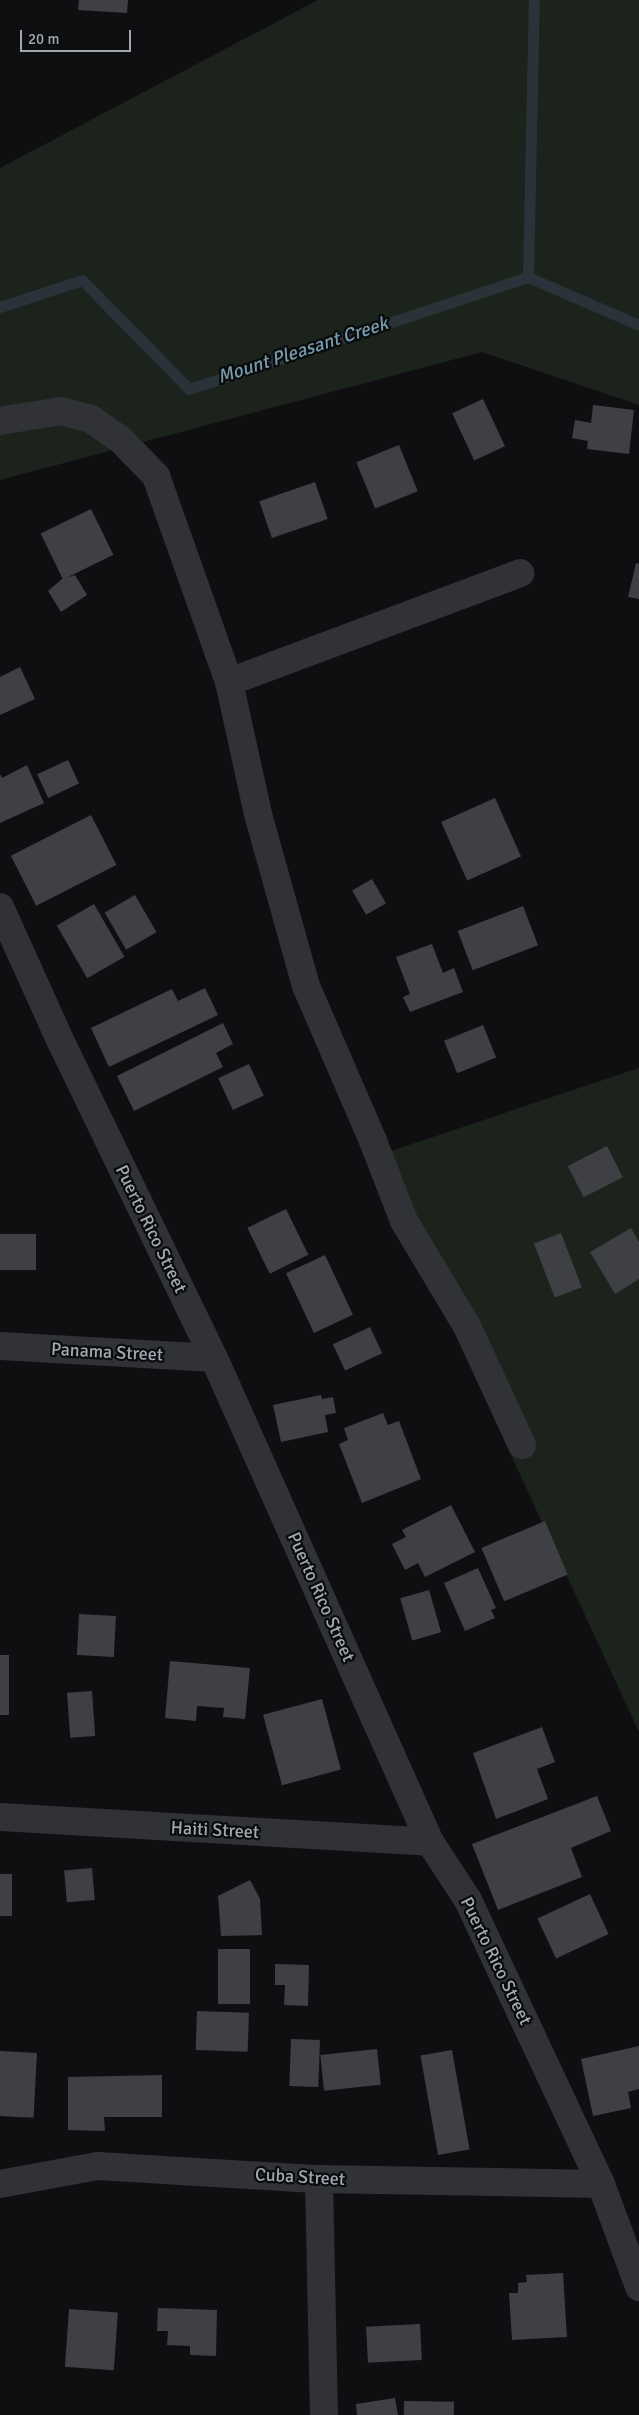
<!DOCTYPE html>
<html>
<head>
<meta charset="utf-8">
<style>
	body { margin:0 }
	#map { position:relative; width:639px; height:2415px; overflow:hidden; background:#0f0f11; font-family:Signika,sans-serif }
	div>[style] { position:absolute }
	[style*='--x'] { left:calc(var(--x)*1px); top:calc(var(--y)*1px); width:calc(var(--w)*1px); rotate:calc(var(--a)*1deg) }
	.green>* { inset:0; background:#1c231c }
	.stream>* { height:11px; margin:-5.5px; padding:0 5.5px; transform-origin:5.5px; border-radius:5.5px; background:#293339 }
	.building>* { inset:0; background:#3e4044; transform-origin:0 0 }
	.street>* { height:28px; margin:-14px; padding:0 14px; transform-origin:14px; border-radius:14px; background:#303236 }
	span { translate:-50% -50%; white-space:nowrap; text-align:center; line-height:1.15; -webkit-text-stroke:4.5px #0a0b0c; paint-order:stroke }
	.street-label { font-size:18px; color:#a0a8b2 }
	.water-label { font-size:19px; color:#779aad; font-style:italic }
	.scale { position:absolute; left:20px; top:30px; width:111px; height:22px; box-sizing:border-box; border:2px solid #a0a8b2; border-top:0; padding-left:6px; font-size:15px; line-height:18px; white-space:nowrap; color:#a0a8b2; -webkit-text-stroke:4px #0a0b0c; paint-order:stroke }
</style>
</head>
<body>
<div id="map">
	<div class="green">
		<div style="clip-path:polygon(318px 0,639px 0,639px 405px,482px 352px,0 480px,0 168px)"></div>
		<div style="clip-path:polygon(639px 1068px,639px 1732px,373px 1157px)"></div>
	</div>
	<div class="stream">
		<div style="--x:528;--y:277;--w:277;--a:-88.8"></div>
		<div style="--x:0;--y:307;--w:86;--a:-18.2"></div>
		<div style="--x:82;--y:280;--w:153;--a:45.5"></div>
		<div style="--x:189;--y:389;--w:357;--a:-18.3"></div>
		<div style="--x:528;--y:277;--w:121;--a:23.4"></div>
	</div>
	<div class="building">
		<div style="clip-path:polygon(79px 0,128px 0,127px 13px,78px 10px)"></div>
		<div style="left:483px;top:399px;width:52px;height:34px;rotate:65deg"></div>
		<div style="clip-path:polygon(593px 405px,634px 410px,629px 454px,587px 449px,588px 441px,572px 438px,575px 420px,591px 423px)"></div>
		<div style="left:399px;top:445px;width:50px;height:46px;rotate:68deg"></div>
		<div style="left:315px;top:482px;width:39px;height:59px;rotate:71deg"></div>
		<div style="left:91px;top:509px;width:51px;height:56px;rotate:64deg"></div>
		<div style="clip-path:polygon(636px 563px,639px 564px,639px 599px,628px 597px)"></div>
		<div style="clip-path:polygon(75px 575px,87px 595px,61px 612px,48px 591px,62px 579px)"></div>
		<div style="clip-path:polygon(20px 667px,35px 699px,0 715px,0 677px)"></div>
		<div style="left:68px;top:760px;width:26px;height:34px;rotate:65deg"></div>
		<div style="clip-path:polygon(27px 765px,44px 803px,0 823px,0 774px,2px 778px)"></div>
		<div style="left:495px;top:798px;width:64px;height:59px;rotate:66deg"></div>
		<div style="left:91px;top:815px;width:56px;height:90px;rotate:63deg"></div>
		<div style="left:372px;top:879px;width:28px;height:23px;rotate:60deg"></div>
		<div style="left:135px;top:895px;width:43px;height:35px;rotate:60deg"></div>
		<div style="left:94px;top:904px;width:61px;height:43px;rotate:60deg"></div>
		<div style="left:523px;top:906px;width:42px;height:70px;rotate:69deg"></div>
		<div style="clip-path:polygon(432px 944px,443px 973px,454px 968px,463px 992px,410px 1012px,403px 997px,410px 994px,396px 957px)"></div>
		<div style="clip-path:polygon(205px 988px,218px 1015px,109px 1067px,91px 1028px,172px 989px,178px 1001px)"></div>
		<div style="clip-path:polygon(223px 1023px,233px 1044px,216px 1053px,223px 1067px,134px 1111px,117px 1076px)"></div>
		<div style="left:483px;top:1025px;width:35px;height:42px;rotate:68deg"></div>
		<div style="left:249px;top:1064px;width:35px;height:34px;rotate:65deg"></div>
		<div style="left:607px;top:1146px;width:35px;height:44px;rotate:63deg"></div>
		<div style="left:286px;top:1209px;width:51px;height:43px;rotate:64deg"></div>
		<div style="clip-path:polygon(631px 1228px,639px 1242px,639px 1279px,615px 1294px,590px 1252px)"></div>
		<div style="left:561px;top:1233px;width:58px;height:29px;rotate:69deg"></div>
		<div style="left:0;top:1234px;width:36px;height:36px"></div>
		<div style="left:325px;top:1255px;width:66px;height:43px;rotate:65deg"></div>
		<div style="left:370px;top:1327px;width:29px;height:41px;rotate:65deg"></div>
		<div style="clip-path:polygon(321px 1395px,322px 1399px,333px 1397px,336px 1413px,325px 1415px,328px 1432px,281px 1442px,273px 1405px)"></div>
		<div style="clip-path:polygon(383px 1413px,388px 1425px,399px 1421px,421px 1479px,362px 1503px,339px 1444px,348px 1440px,344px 1428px)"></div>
		<div style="clip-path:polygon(451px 1505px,475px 1552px,425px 1577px,418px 1563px,405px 1570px,392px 1544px,406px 1537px,402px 1530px)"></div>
		<div style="left:545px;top:1521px;width:58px;height:69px;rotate:67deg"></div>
		<div style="clip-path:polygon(478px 1568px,496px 1608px,491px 1610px,495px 1618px,465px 1631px,444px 1583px)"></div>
		<div style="left:429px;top:1590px;width:44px;height:30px;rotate:74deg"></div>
		<div style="left:79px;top:1614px;width:37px;height:41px;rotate:3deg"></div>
		<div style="left:0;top:1655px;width:9px;height:60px"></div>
		<div style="clip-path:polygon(170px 1661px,250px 1668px,245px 1719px,223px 1717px,224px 1708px,197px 1706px,196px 1721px,165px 1718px)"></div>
		<div style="left:92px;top:1691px;width:45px;height:25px;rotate:86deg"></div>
		<div style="left:322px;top:1699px;width:73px;height:61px;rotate:75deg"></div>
		<div style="clip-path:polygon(542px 1727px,555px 1762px,537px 1769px,548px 1799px,496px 1819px,473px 1753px)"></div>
		<div style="clip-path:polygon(597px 1796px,611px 1831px,571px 1848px,582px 1877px,498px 1910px,472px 1844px)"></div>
		<div style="left:92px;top:1868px;width:32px;height:28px;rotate:85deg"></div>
		<div style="left:0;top:1874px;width:12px;height:42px"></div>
		<div style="clip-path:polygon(250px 1880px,260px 1899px,262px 1935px,221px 1936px,218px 1896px)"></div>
		<div style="left:590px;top:1894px;width:44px;height:58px;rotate:65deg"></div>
		<div style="left:218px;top:1949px;width:32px;height:55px"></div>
		<div style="clip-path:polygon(275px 1964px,309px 1965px,308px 2006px,284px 2005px,285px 1985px,275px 1985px)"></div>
		<div style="left:197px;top:2011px;width:52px;height:39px;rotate:2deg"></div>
		<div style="left:291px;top:2039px;width:29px;height:47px;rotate:2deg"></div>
		<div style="clip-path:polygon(639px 2046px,639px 2089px,628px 2092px,631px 2108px,593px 2116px,581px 2059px)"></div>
		<div style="left:377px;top:2049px;width:36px;height:57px;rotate:84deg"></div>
		<div style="left:452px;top:2050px;width:101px;height:32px;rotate:80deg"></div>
		<div style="left:0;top:2051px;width:37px;height:65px;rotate:3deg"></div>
		<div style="clip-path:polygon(162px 2075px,162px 2117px,104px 2117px,105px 2131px,68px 2130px,68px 2077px)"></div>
		<div style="clip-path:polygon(563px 2273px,567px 2337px,512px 2340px,509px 2293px,518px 2293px,518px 2283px,527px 2282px,526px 2275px)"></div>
		<div style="clip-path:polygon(158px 2308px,217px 2310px,216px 2356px,190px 2355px,190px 2346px,167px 2345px,168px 2331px,157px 2331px)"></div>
		<div style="left:69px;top:2309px;width:49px;height:58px;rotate:4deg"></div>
		<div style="left:420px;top:2324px;width:36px;height:54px;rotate:87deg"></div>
		<div style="clip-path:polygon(395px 2398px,398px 2415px,357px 2415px,356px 2404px)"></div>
		<div style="left:404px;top:2401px;width:50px;height:14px;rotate:1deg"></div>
	</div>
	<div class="street">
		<div style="--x:0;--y:421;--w:62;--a:-9.3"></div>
		<div style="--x:61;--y:411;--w:31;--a:15"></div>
		<div style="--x:91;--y:419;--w:35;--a:35"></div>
		<div style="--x:120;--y:439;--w:52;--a:45.8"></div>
		<div style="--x:156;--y:476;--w:219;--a:70.5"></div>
		<div style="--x:229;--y:682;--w:135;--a:77.6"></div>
		<div style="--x:258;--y:814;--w:179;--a:74.4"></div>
		<div style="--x:306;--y:986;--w:169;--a:66.6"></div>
		<div style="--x:373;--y:1141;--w:86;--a:68.8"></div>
		<div style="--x:404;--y:1221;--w:125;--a:59.1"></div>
		<div style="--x:468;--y:1328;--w:129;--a:65.2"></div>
		<div style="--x:229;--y:682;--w:311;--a:-20.5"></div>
		<div style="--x:0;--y:907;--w:150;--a:65.7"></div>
		<div style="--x:62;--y:1044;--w:349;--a:64.2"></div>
		<div style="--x:214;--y:1358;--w:530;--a:65.95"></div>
		<div style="--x:430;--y:1842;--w:69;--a:56.8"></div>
		<div style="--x:468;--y:1900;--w:314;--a:64.9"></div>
		<div style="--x:601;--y:2184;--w:110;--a:69.7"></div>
		<div style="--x:0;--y:1346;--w:214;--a:3.2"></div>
		<div style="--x:0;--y:1817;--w:431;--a:3.3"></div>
		<div style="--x:319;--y:2179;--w:236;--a:88.8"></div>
		<div style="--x:0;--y:2184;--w:99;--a:-10.5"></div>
		<div style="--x:97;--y:2166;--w:222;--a:3.4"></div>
		<div style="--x:319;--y:2179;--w:282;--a:1"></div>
	</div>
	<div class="street-label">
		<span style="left:151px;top:1229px;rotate:64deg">Puerto Rico Street</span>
		<span style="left:107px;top:1352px;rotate:3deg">Panama Street</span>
		<span style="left:321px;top:1597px;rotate:66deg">Puerto Rico Street</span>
		<span style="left:215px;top:1830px;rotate:3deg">Haiti Street</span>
		<span style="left:496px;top:1961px;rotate:64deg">Puerto Rico Street</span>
		<span style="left:300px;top:2177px;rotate:3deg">Cuba Street</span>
	</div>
	<div class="water-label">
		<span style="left:303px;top:351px;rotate:-18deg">Mount Pleasant Creek</span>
	</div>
	<div class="scale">20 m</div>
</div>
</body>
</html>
